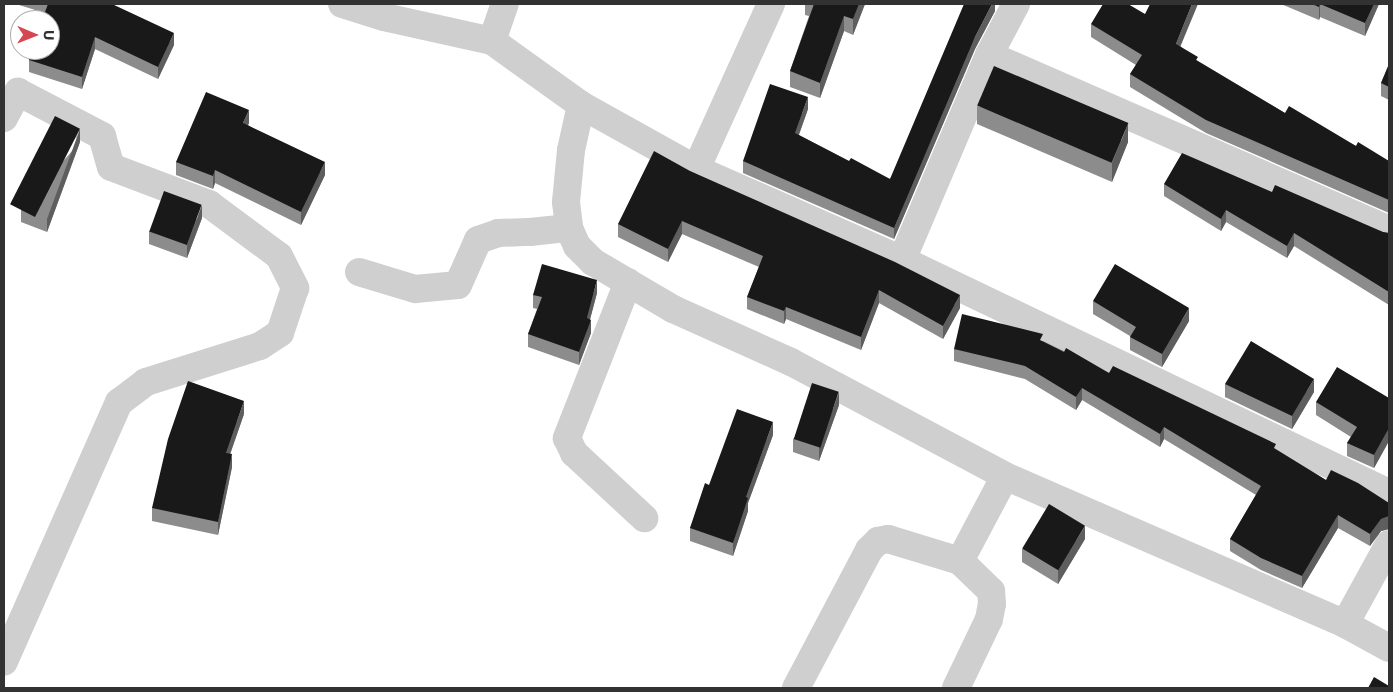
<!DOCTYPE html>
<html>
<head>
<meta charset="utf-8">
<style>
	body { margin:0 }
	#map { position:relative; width:1393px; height:692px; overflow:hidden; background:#fff; font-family:Commissioner,sans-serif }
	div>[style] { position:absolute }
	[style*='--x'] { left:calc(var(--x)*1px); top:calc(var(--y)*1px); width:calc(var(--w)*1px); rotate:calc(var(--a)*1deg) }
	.minor>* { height:28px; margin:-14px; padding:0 14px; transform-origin:14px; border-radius:14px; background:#cfcfcf }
	.wall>* { inset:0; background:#8c8c8c }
	.shaded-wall>* { inset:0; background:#5e5e5e }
	.building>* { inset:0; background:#191919; transform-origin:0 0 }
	span { translate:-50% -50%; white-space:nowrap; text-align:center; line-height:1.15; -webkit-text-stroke:5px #fff; paint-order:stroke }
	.frame { position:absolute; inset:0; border:5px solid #323232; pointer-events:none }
	.north { position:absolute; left:10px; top:10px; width:50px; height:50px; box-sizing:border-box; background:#fff; border:1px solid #adadad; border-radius:50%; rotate:91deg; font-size:14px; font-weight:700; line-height:20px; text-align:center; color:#323232 }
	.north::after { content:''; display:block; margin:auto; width:18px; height:22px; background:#d74653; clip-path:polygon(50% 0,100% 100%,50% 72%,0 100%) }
</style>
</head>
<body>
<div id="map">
	<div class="minor">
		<div style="--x:342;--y:4;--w:44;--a:17.2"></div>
		<div style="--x:384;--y:17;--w:111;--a:12.5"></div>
		<div style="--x:492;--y:41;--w:39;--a:-71"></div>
		<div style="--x:771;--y:4;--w:181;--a:114.4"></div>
		<div style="--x:696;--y:169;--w:225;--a:23.8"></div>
		<div style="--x:902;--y:260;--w:540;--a:25.57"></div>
		<div style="--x:492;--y:41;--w:110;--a:35.7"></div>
		<div style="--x:581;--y:105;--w:132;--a:29.1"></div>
		<div style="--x:989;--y:55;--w:437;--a:23.6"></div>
		<div style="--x:581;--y:105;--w:46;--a:102.5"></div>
		<div style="--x:571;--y:150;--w:52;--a:95.5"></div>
		<div style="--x:566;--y:202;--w:26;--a:83"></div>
		<div style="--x:569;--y:228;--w:20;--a:66"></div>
		<div style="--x:577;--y:246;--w:23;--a:45"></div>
		<div style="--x:593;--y:262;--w:93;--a:30.4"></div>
		<div style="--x:673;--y:309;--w:129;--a:24.2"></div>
		<div style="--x:791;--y:362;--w:242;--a:28"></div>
		<div style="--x:1005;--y:476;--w:371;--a:23.5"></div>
		<div style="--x:4;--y:118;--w:30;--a:-62"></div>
		<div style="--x:18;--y:92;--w:95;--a:27.6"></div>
		<div style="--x:102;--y:136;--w:32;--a:74"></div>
		<div style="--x:111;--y:167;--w:105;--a:20.7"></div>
		<div style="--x:209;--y:204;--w:87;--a:36.6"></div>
		<div style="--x:279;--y:256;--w:36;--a:63"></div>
		<div style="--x:295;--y:288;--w:47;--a:108.4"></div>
		<div style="--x:280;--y:333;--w:24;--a:147"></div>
		<div style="--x:260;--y:346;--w:120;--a:162.5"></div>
		<div style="--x:146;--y:382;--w:34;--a:143"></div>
		<div style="--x:119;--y:402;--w:284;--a:113.9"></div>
		<div style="--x:902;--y:260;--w:223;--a:-67"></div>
		<div style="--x:989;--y:55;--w:58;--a:-62.1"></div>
		<div style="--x:359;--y:272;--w:59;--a:16.9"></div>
		<div style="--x:415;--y:289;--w:43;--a:-5.3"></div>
		<div style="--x:458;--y:285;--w:49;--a:-66"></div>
		<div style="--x:478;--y:240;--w:21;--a:-19"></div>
		<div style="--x:498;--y:233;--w:32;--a:-2"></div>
		<div style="--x:530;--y:232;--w:39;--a:-6"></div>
		<div style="--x:628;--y:282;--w:168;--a:111.4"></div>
		<div style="--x:567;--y:438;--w:17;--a:65"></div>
		<div style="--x:574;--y:453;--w:96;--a:42.9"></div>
		<div style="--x:1389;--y:544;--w:91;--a:118.8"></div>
		<div style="--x:1345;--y:624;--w:50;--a:28.6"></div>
		<div style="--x:796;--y:688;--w:156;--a:-62.1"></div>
		<div style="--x:869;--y:550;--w:13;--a:-45"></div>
		<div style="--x:878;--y:541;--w:10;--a:-11"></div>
		<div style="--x:888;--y:539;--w:75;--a:17"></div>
		<div style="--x:956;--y:688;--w:76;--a:-64.4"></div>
		<div style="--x:989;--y:619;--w:15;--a:-79"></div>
		<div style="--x:992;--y:604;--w:13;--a:-94"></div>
		<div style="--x:991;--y:591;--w:43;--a:-135.9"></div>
		<div style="--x:960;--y:561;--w:96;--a:-62.1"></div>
	</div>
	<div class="wall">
		<div style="clip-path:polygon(19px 4px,112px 4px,174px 45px,158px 79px,95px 49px,82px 89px,29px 72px,29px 60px,45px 13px,19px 5px)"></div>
		<div style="clip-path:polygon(805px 4px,865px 4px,853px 35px,844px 31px,820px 98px,790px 87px,790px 71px,809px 16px,805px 15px)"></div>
		<div style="clip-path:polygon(995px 4px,995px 11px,975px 49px,894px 239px,743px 173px,743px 161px,808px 109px,799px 135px,849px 161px,890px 179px)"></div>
		<div style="clip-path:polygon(1281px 4px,1379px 4px,1365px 36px,1320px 17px,1319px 20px)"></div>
		<div style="clip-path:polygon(1091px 24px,1180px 46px,1198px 61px,1285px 113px,1389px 161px,1389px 213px,1206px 133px,1130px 87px,1130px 74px,1136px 65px,1091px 37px)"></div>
		<div style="clip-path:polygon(1389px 64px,1389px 100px,1381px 96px,1381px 83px)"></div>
		<div style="clip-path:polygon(977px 106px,1128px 142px,1112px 182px,977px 124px)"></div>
		<div style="clip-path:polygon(249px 123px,248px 125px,325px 175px,301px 225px,215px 183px,213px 189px,176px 175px,176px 162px)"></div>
		<div style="clip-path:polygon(80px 142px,47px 232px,21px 222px,21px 209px)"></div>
		<div style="clip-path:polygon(690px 171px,960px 308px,943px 339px,879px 303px,861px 350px,786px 319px,784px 324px,747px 309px,747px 297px,759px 267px,682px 234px,668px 262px,618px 237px,618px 224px)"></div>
		<div style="clip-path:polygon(1164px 184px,1272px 192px,1383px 232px,1389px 233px,1389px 305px,1294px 246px,1287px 258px,1226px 222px,1221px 231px,1164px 196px)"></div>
		<div style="clip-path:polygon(202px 218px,187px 258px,149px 244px,149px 231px)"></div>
		<div style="clip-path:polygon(597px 293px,590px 319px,591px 333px,579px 365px,528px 347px,528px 334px,537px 309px,533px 308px,533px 295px)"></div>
		<div style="clip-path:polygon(1093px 301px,1189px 321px,1162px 367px,1130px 350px,1130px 336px,1093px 314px)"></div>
		<div style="clip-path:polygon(1043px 341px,1109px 373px,1276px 450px,1326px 480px,1389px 503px,1389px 529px,1381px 531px,1370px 546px,1338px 528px,1302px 588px,1261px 570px,1230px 551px,1230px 539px,1256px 495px,1164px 439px,1160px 447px,1082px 400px,1076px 410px,1025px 379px,954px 361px,954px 349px)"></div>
		<div style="clip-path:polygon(1225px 384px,1314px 392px,1292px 429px,1225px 397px)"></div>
		<div style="clip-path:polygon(1389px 398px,1389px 441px,1374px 468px,1347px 456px,1347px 443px,1351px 437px,1316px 415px,1316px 402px)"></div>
		<div style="clip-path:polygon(839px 405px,819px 461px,793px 452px,793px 439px)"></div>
		<div style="clip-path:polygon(244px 414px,230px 454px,232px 467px,218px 535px,152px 521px,152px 508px)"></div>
		<div style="clip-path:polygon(773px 435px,748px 503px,748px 511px,733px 556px,690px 541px,690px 528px,709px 485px)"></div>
		<div style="clip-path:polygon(1085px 539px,1058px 584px,1022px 562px,1022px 549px)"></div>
	</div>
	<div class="shaded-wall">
		<div style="clip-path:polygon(859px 4px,865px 4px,853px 35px,853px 19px)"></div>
		<div style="clip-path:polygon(992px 4px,995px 4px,995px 11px,975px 49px,894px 239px,894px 228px,975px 37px)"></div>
		<div style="clip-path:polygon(1192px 4px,1198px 4px,1176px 57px,1176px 44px)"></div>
		<div style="clip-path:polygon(1320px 4px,1320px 17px,1319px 20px,1319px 7px)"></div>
		<div style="clip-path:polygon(1374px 4px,1379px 4px,1365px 36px,1365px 23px)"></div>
		<div style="clip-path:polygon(844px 16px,844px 31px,820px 98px,820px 83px)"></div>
		<div style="clip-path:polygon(174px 33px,174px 45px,158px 79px,158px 67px)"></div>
		<div style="clip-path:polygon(95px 37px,95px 49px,82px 89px,82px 77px)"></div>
		<div style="clip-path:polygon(808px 97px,808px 109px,795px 145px,795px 133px)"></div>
		<div style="clip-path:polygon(249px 110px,249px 123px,243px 136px,243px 123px)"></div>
		<div style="clip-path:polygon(1128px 124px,1128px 142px,1112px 182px,1112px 163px)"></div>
		<div style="clip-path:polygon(80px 129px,80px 142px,47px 232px,47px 219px)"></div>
		<div style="clip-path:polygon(325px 162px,325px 175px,301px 225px,301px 212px)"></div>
		<div style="clip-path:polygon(215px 170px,215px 183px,213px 189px,213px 176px)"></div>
		<div style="clip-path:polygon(202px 205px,202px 218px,187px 258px,187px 245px)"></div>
		<div style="clip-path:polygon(1226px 210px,1226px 222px,1221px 231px,1221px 219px)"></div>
		<div style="clip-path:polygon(682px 221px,682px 234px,668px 262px,668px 249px)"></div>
		<div style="clip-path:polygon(1294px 233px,1294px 246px,1287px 258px,1287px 246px)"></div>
		<div style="clip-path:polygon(597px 280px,597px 293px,587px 331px,587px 318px)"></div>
		<div style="clip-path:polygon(879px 290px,879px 303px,861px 350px,861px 337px)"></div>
		<div style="clip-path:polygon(960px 295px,960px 308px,943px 339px,943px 326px)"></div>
		<div style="clip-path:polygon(786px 307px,786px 319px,784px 324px,784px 311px)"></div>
		<div style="clip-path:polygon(1189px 308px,1189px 321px,1162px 367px,1162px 354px)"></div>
		<div style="clip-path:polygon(591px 320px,591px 333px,579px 365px,579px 352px)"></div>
		<div style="clip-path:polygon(1314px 379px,1314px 392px,1292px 429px,1292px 416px)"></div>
		<div style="clip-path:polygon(1082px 388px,1082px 400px,1076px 410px,1076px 397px)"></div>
		<div style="clip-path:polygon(839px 392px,839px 405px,819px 461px,819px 448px)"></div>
		<div style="clip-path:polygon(244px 401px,244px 414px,226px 466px,226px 453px)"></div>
		<div style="clip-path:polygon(773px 422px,773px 435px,748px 503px,748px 511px,733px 556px,733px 543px,746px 497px)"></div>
		<div style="clip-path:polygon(1164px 427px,1164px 439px,1160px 447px,1160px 434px)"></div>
		<div style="clip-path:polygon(1389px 428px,1389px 441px,1374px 468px,1374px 455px)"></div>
		<div style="clip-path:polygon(232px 454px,232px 467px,218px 535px,218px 522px)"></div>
		<div style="clip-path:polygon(1338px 515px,1338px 528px,1302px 588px,1302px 576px)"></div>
		<div style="clip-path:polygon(1389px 516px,1389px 529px,1381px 531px,1370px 546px,1370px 534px,1381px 519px)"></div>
		<div style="clip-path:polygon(1085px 526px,1085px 539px,1058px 584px,1058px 570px)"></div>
	</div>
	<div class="building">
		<div style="clip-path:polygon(48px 4px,112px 4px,174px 33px,158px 67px,95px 37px,82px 77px,29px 60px,32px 50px,50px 50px,50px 20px,42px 20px)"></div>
		<div style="clip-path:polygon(814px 4px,859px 4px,853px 19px,844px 16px,820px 83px,790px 71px)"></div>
		<div style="clip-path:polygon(964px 4px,992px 4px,975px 37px,894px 228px,743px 161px,770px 84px,808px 97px,795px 133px,849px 161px,851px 158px,890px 179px)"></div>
		<div style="clip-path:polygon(1103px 4px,1128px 4px,1145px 14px,1150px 4px,1192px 4px,1176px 44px,1198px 57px,1196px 60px,1285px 113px,1289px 106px,1356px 146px,1358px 142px,1389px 161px,1389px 200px,1206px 120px,1130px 74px,1142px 55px,1091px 24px)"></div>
		<div style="clip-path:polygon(1312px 4px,1374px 4px,1365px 23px,1320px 4px,1319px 7px)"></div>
		<div style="clip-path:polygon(1389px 64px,1389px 87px,1381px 83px)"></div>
		<div style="left:994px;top:66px;width:146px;height:43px;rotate:23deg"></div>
		<div style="clip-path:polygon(206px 92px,249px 110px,243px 123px,325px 162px,301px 212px,215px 170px,213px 176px,176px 162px)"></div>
		<div style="left:55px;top:116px;width:28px;height:99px;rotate:27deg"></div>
		<div style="clip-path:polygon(654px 151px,690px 171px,895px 262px,960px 295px,943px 326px,879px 290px,861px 337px,786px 307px,784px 311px,747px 297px,763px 256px,682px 221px,668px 249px,618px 224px)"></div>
		<div style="clip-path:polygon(1182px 153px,1272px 192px,1275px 185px,1383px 232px,1389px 233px,1389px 292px,1294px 233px,1287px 246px,1226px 210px,1221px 219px,1164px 184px)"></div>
		<div style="left:164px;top:191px;width:40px;height:43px;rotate:20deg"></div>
		<div style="clip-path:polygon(542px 264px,597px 280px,587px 318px,591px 320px,579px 352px,528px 334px,542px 297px,533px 295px)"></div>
		<div style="clip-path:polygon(1115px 264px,1189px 308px,1162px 354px,1130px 337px,1136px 327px,1093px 301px)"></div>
		<div style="clip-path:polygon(962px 314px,1043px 334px,1040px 340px,1064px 352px,1066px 348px,1109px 373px,1113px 366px,1276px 444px,1274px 448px,1326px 480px,1331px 470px,1358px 483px,1389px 503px,1389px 516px,1381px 519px,1370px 534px,1338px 515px,1302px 576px,1261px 558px,1230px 539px,1261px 486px,1164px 427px,1160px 434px,1082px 388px,1076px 397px,1025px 366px,954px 349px)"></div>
		<div style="clip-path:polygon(1251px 341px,1314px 379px,1292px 416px,1225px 384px)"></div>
		<div style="clip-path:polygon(1337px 367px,1389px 398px,1389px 428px,1374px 455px,1347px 443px,1357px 427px,1316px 402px)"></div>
		<div style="clip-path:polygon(188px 381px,244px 401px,226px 453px,232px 454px,218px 522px,152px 508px,168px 439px)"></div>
		<div style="left:812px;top:383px;width:28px;height:59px;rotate:18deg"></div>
		<div style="clip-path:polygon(737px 409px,773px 422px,746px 497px,748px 498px,733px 543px,690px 528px,705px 483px,709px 485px)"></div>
		<div style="left:1049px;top:504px;width:42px;height:52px;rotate:31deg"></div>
		<div style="clip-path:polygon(1374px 677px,1389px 686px,1389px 688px,1368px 688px)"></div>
	</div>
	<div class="frame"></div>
	<div class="north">U</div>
</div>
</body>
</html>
